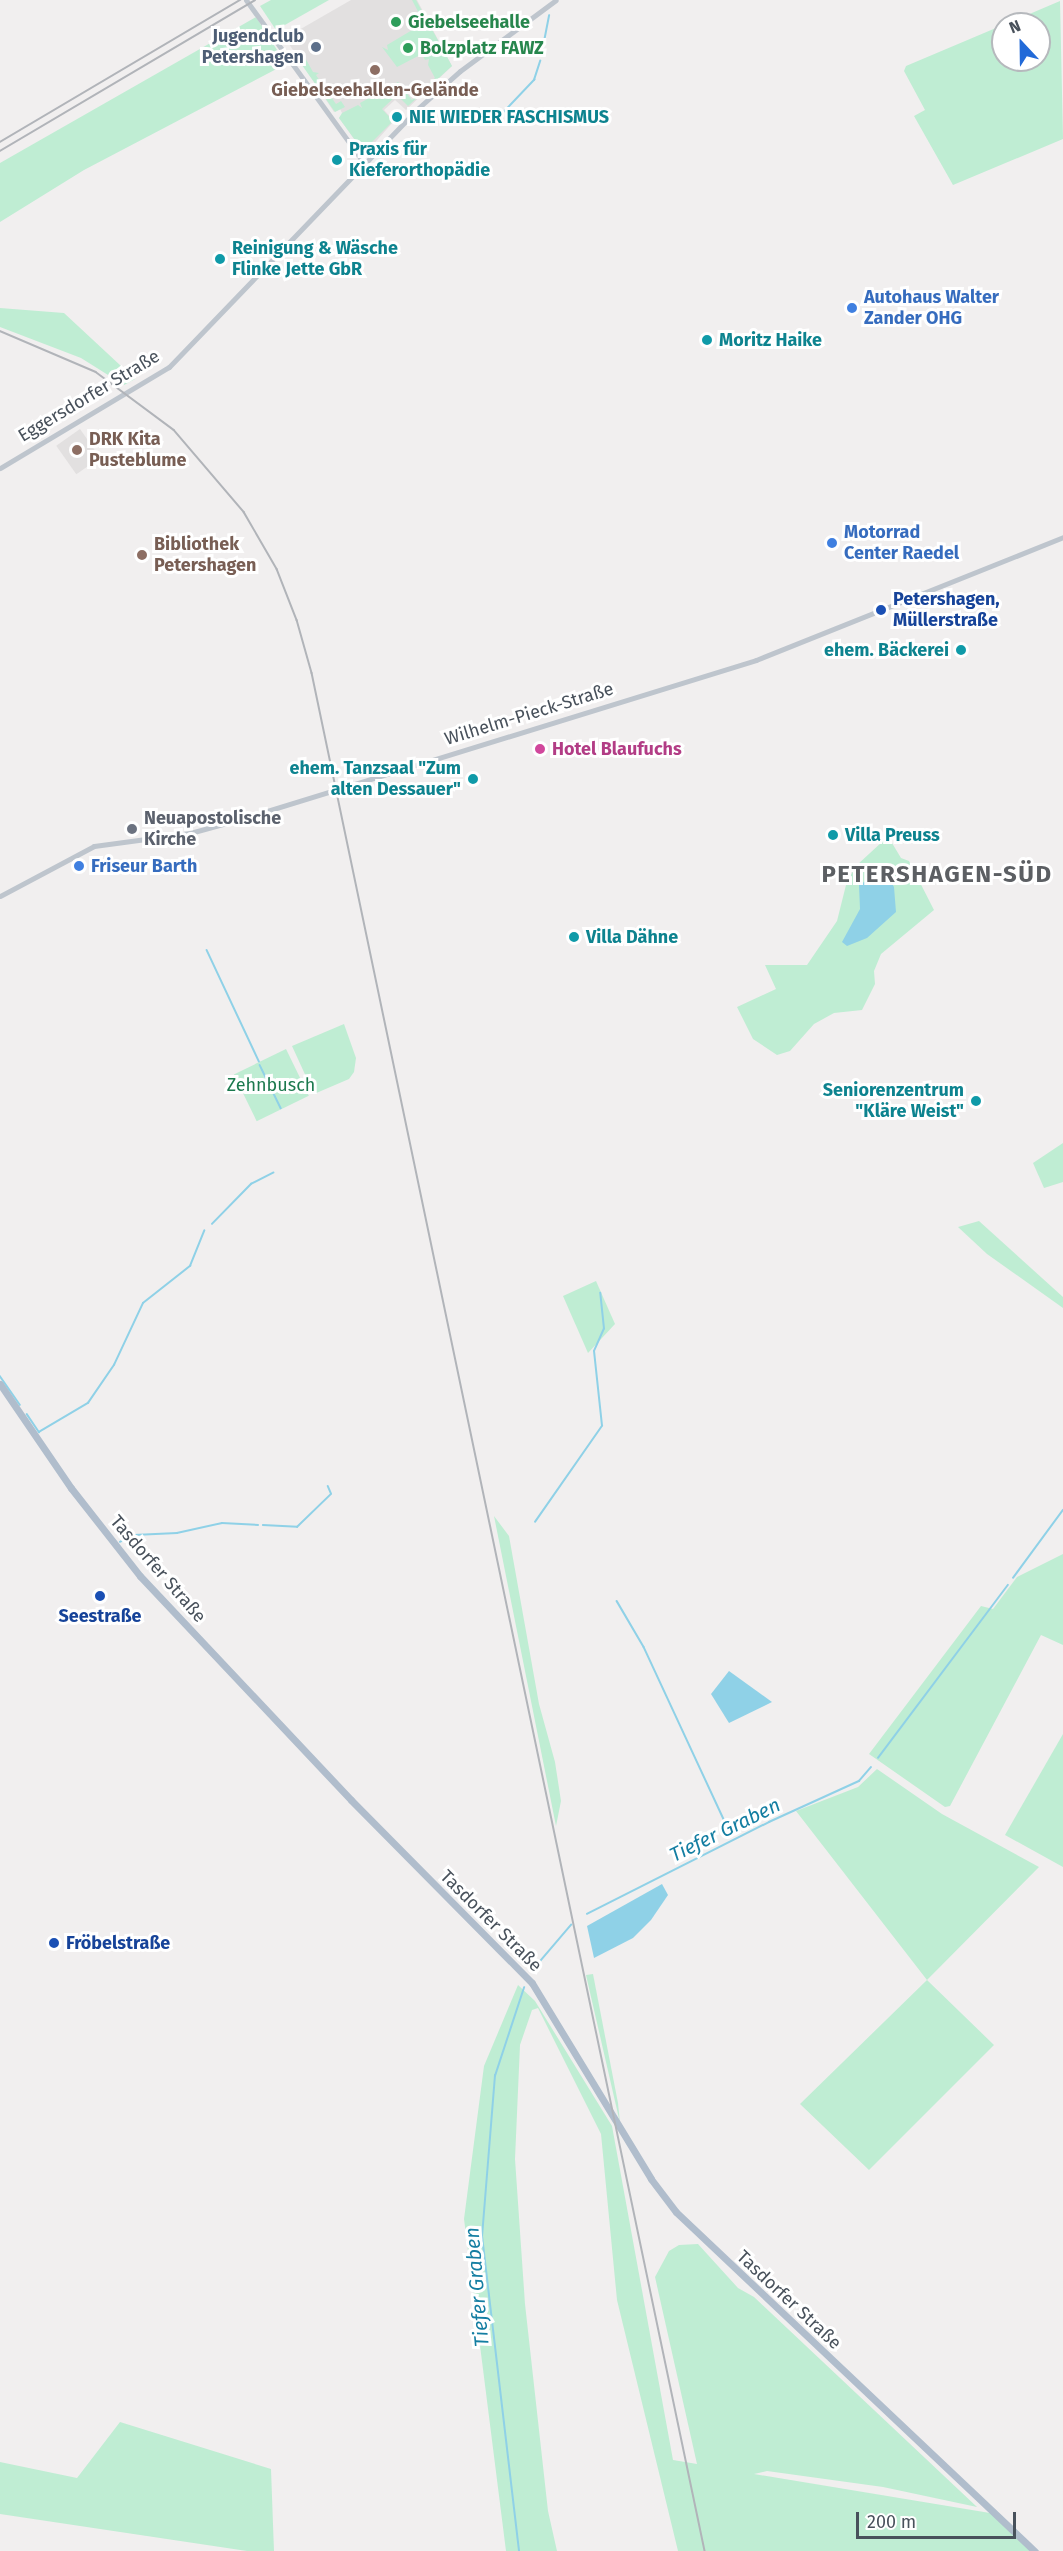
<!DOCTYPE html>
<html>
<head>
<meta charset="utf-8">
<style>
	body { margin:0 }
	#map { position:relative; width:1063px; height:2551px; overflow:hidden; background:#f1efef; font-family:"Fira Sans",sans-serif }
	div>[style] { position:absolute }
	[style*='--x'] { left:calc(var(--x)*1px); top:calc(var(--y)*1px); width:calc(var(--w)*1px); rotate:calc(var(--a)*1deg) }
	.education>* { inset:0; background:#e2e0e0; transform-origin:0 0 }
	.green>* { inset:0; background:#bfedd3; transform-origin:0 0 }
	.water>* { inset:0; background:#8fd1e7 }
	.stream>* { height:1.5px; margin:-0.75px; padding:0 0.75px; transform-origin:0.75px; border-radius:0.75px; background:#8fd1e7 }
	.minor>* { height:5px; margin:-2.5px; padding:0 2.5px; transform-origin:2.5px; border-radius:2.5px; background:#bec5cd }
	.major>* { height:7px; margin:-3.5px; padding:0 3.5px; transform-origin:3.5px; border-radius:3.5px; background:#b0bdcc }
	.tram>* { height:1.5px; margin:-0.75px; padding:0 0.75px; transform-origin:0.75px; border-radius:0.75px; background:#b1b4b9 }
	.rail>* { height:1.5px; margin:-0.75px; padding:0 0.75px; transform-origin:0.75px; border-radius:0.75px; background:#b1b4b9 }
	.dots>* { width:16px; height:16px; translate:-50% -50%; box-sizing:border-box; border:3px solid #fff; border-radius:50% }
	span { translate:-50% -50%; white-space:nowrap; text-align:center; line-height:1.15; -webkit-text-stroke:6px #fff; paint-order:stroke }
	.leisure-label { font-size:18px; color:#27864d; font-weight:700 }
	.left { translate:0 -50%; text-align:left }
	.service-label { font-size:18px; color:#4e5e75; font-weight:700 }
	.right { translate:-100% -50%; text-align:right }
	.education-label { font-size:18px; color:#785e54; font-weight:700 }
	.culture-label { font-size:18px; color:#0d838f; font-weight:700 }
	.shop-label { font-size:18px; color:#366cbe; font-weight:700 }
	.street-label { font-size:18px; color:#48515b }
	.transit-label { font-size:18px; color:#164399; font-weight:700 }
	.hotel-label { font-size:18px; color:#b23c85; font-weight:700 }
	.worship-label { font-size:18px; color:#5b616d; font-weight:700 }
	.park-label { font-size:18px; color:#1c794e }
	.water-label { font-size:20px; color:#147ea2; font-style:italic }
	.district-label { font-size:24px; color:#5c5f63; font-weight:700; letter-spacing:1.5px }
	.north { position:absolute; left:991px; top:12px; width:60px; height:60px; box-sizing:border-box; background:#fff; border:2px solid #b6b9bd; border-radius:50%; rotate:338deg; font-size:16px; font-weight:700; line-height:24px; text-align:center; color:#48515b }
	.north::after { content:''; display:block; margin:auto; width:21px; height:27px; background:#226ad8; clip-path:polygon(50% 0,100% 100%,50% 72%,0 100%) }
	.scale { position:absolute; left:856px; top:2512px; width:160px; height:27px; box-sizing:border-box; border:3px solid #48515b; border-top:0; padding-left:8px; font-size:18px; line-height:21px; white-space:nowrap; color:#48515b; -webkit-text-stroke:4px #fff; paint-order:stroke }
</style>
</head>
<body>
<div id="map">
	<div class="education">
		<div style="clip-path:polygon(351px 0,417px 0,452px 66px,406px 110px,395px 100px,384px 110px,394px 121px,370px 148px,360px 147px,339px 118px,343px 115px,340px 109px,334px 112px,285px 38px)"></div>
		<div style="left:80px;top:429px;width:35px;height:29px;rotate:55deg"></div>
	</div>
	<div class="green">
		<div style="clip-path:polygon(271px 0,329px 0,276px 30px,260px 6px)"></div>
		<div style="clip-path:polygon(412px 0,416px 0,452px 66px,408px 106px,397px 95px,382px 109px,393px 121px,369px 145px,360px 147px,339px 118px,342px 113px,358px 105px,362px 108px,360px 103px,398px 82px,412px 100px,435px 78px,428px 65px,429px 59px,425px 60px,422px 54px,397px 67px,382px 47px,388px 50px,387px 45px,424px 23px)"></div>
		<div style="clip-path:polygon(1060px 1px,1063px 139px,953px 185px,914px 116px,925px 110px,904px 71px,906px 66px,1003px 25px,1003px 60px,1039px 60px,1039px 24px,1006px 24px)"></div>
		<div style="clip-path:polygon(256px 17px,286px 64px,84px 170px,0 222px,0 163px)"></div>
		<div style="clip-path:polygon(303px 54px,313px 72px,319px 73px,316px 75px,322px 84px,329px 84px,324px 87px,336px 104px,341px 101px,345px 107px,335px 112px,297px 58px)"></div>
		<div style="clip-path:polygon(0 308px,64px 313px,135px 379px,124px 385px,81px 358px,0 327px)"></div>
		<div style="clip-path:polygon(883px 841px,892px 843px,901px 858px,909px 861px,934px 910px,881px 954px,874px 971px,875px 984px,862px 1010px,834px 1013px,814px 1024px,790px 1051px,777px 1055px,753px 1039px,737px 1007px,776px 989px,765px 965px,807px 965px,837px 921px,847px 881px,857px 865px)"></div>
		<div style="clip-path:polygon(344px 1024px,356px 1058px,354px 1072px,349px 1079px,314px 1094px,292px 1046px)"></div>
		<div style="left:286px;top:1049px;width:52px;height:58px;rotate:64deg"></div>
		<div style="clip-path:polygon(1063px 1143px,1063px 1182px,1044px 1188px,1033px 1163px)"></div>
		<div style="clip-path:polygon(979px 1221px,1063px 1297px,1063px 1308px,987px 1254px,958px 1227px)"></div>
		<div style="clip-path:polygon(596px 1281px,615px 1324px,588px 1353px,563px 1296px)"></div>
		<div style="clip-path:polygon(494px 1516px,509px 1536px,539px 1704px,555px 1762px,561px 1801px,556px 1826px)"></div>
		<div style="clip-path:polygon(1063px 1554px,1063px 1645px,1041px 1635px,950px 1806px,945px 1807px,869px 1754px,981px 1606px,993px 1609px,1017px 1577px)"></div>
		<div style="clip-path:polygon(1063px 1734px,1063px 1867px,1005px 1835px)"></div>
		<div style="clip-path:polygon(877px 1769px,942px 1814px,1039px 1867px,927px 1980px,994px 2045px,869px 2170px,800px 2104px,927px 1980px,796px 1811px,858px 1787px)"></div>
		<div style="clip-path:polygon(593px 1974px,618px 2103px,620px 2123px,586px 1975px)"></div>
		<div style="clip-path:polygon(518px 1985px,535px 2001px,612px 2126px,673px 2460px,697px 2464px,655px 2277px,669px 2251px,679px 2245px,698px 2244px,738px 2288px,754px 2297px,977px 2507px,883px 2487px,767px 2471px,754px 2474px,996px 2514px,1034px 2551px,678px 2551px,617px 2300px,601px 2134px,538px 2008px,532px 2010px,520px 2045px,515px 2159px,525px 2304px,548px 2511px,557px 2551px,506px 2551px,464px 2219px,484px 2066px)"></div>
		<div style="clip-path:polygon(120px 2422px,271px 2469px,274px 2551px,247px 2551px,0 2514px,0 2462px,77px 2478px)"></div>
	</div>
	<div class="water">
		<div style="clip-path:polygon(884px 870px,894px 887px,896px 912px,867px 938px,847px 946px,842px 942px,860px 909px,859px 885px)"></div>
		<div style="clip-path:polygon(729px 1671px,772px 1702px,729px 1723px,711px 1694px)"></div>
		<div style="clip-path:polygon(662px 1884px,668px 1895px,651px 1920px,633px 1938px,594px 1958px,587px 1926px)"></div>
	</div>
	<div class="stream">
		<div style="--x:542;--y:52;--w:37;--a:-79"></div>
		<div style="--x:495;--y:121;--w:57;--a:-46.4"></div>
		<div style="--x:534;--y:80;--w:20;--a:-72"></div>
		<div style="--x:207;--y:950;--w:123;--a:64.9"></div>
		<div style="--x:260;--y:1065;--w:48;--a:64"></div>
		<div style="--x:212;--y:1224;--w:56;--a:-45.7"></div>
		<div style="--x:251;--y:1184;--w:25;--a:-27"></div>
		<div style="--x:0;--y:1376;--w:35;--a:55"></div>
		<div style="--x:27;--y:1414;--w:22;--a:56"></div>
		<div style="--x:39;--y:1432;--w:57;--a:-30.6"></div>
		<div style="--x:88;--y:1403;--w:46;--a:-55.6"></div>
		<div style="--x:114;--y:1365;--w:68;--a:-64.9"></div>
		<div style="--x:143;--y:1303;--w:60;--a:-38.2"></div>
		<div style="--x:190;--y:1266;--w:38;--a:-68"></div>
		<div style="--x:535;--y:1522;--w:117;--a:-55.1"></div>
		<div style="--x:602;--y:1426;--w:75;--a:-96.1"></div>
		<div style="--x:594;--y:1351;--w:24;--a:-66"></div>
		<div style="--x:604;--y:1329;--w:36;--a:-96"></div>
		<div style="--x:263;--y:1525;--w:34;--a:3"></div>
		<div style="--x:297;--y:1527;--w:47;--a:-44.1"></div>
		<div style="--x:331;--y:1494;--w:8;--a:-113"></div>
		<div style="--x:120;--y:1542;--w:16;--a:-27"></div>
		<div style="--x:134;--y:1535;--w:43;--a:-2.7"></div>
		<div style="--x:177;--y:1533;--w:46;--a:-12.5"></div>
		<div style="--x:222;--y:1523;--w:36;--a:3"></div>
		<div style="--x:1013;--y:1578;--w:84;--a:-53.7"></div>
		<div style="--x:617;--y:1601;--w:53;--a:59.6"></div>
		<div style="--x:644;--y:1647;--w:200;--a:65.1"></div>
		<div style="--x:878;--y:1758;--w:216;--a:-53.1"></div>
		<div style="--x:587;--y:1914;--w:204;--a:-26.8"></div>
		<div style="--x:769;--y:1822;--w:99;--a:-24.5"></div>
		<div style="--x:859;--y:1781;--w:18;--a:-49"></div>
		<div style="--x:536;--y:1966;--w:54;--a:-49.5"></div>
		<div style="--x:519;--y:2551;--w:316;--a:-96.7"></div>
		<div style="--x:482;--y:2237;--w:162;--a:-85.4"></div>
		<div style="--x:495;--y:2076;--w:93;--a:-71.8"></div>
	</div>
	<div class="minor">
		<div style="--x:246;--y:0;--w:201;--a:54.1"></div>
		<div style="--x:0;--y:468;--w:197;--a:-30.9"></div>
		<div style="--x:169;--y:367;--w:355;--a:-46.1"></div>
		<div style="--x:415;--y:111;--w:60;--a:-41.6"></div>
		<div style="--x:460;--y:71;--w:119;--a:-36.5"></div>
		<div style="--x:0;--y:896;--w:106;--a:-28"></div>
		<div style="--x:94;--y:846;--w:97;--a:-7.7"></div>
		<div style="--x:190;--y:833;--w:50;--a:-15.2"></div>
		<div style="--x:238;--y:820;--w:542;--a:-17.16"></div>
		<div style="--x:756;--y:660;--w:331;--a:-21.8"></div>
	</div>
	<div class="major">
		<div style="--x:0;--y:1384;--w:126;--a:55.7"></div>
		<div style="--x:71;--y:1488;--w:112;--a:51.9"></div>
		<div style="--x:140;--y:1576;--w:308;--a:46.7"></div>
		<div style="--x:351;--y:1800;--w:257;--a:45.3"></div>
		<div style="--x:532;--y:1983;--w:229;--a:58.7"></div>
		<div style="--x:651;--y:2179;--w:41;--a:52.9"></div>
		<div style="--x:676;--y:2212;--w:494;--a:43.4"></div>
	</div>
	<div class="tram">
		<div style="--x:0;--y:142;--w:279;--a:-30.6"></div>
	</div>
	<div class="rail">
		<div style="--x:0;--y:151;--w:296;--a:-30.6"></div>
		<div style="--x:0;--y:331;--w:104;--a:23.1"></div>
		<div style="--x:96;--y:372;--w:97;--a:36.6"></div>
		<div style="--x:174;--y:430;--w:108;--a:49.5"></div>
		<div style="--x:244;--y:512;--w:66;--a:59.9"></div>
		<div style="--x:277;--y:569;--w:55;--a:68.6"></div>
		<div style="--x:297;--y:620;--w:55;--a:74.2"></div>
		<div style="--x:312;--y:673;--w:1919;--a:78.18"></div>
	</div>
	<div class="dots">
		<div style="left:396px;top:22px;background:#2e9e5b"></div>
		<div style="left:316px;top:47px;background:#5c6f8a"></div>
		<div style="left:408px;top:48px;background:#2e9e5b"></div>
		<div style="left:375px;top:70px;background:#8d6e63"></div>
		<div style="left:397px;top:117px;background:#0f9aa8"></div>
		<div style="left:337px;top:160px;background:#0f9aa8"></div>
		<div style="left:220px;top:259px;background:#0f9aa8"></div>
		<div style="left:852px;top:308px;background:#3f7fe0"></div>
		<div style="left:707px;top:340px;background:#0f9aa8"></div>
		<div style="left:77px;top:450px;background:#8d6e63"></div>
		<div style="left:832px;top:543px;background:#3f7fe0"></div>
		<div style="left:142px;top:555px;background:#8d6e63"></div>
		<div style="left:881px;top:610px;background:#1a4fb4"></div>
		<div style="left:961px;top:650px;background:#0f9aa8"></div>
		<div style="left:540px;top:749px;background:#d1479c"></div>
		<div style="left:473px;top:779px;background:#0f9aa8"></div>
		<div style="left:132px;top:829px;background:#6b7280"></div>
		<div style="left:833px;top:835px;background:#0f9aa8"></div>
		<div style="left:79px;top:866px;background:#3f7fe0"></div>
		<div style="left:574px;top:937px;background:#0f9aa8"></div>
		<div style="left:976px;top:1101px;background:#0f9aa8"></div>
		<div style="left:100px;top:1596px;background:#1a4fb4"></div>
		<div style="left:54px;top:1943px;background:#1a4fb4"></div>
	</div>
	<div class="leisure-label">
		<span class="left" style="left:408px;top:22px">Giebelseehalle</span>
		<span class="left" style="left:420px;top:48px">Bolzplatz FAWZ</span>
	</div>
	<div class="service-label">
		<span class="right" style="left:304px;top:47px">Jugendclub<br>Petershagen</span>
	</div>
	<div class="education-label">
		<span style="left:375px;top:90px">Giebelseehallen-Gelände</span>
		<span class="left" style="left:89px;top:450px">DRK Kita<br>Pusteblume</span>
		<span class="left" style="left:154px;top:555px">Bibliothek<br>Petershagen</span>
	</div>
	<div class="culture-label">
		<span class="left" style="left:409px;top:117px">NIE WIEDER FASCHISMUS</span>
		<span class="left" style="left:349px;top:160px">Praxis für<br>Kieferorthopädie</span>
		<span class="left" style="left:232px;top:259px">Reinigung &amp; Wäsche<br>Flinke Jette GbR</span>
		<span class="left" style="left:719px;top:340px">Moritz Haike</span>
		<span class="right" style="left:949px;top:650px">ehem. Bäckerei</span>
		<span class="right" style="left:461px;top:779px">ehem. Tanzsaal "Zum<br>alten Dessauer"</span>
		<span class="left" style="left:845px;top:835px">Villa Preuss</span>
		<span class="left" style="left:586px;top:937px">Villa Dähne</span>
		<span class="right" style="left:964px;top:1101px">Seniorenzentrum<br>"Kläre Weist"</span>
	</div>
	<div class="shop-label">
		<span class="left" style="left:864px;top:308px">Autohaus Walter<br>Zander OHG</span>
		<span class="left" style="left:844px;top:543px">Motorrad<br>Center Raedel</span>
		<span class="left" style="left:91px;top:866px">Friseur Barth</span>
	</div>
	<div class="street-label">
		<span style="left:89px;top:396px;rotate:-31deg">Eggersdorfer Straße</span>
		<span style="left:529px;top:714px;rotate:-17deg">Wilhelm-Pieck-Straße</span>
		<span style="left:158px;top:1569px;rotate:49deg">Tasdorfer Straße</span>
		<span style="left:491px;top:1921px;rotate:45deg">Tasdorfer Straße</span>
		<span style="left:789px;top:2300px;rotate:43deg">Tasdorfer Straße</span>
	</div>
	<div class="transit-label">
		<span class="left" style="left:893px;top:610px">Petershagen,<br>Müllerstraße</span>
		<span style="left:100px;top:1616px">Seestraße</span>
		<span class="left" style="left:66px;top:1943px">Fröbelstraße</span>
	</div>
	<div class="hotel-label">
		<span class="left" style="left:552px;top:749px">Hotel Blaufuchs</span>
	</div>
	<div class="worship-label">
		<span class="left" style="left:144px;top:829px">Neuapostolische<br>Kirche</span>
	</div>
	<div class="park-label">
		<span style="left:271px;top:1085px">Zehnbusch</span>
	</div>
	<div class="water-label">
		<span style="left:725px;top:1830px;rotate:-26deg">Tiefer Graben</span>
		<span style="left:477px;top:2287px;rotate:-95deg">Tiefer Graben</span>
	</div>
	<div class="district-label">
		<span style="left:937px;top:875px">PETERSHAGEN-SÜD</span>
	</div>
	<div class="north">N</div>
	<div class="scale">200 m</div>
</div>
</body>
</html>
